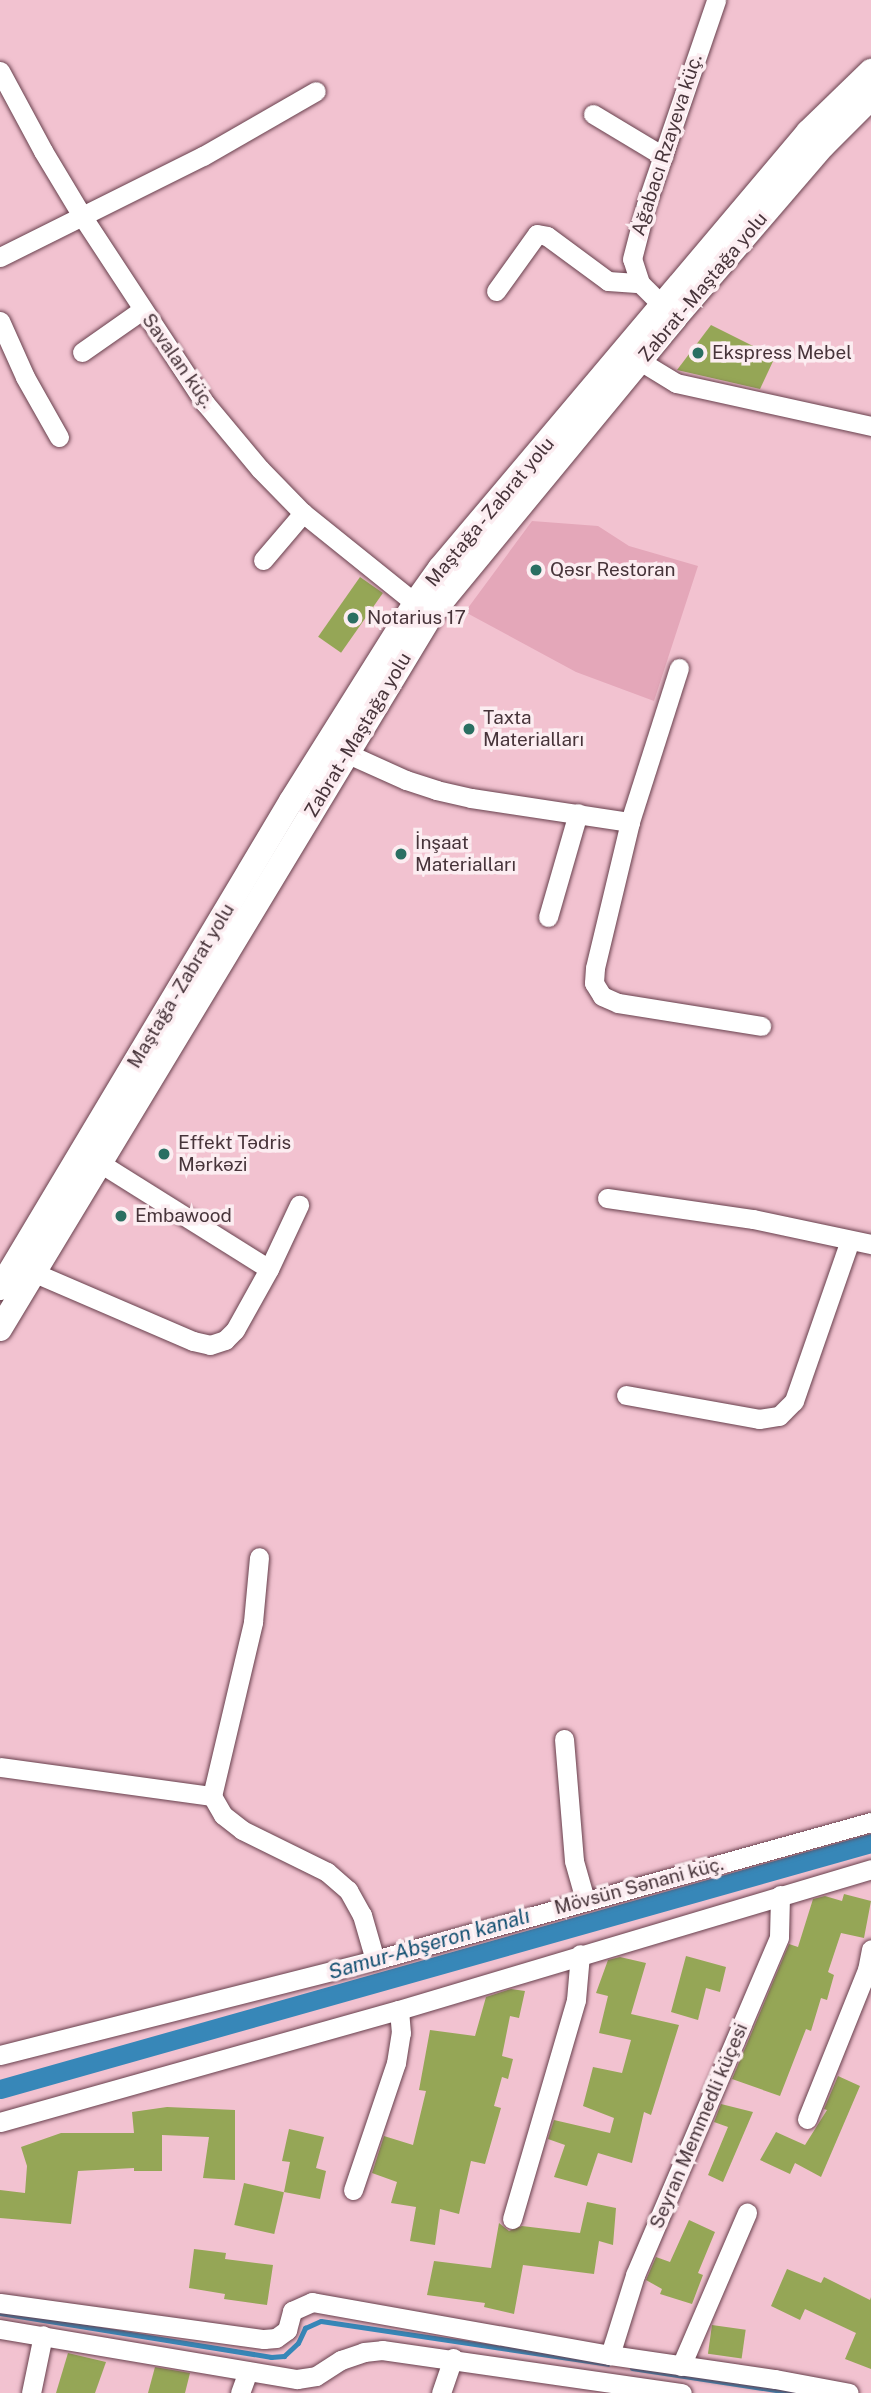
<!DOCTYPE html>
<html>
<head>
<meta charset="utf-8">
<style>
	body { margin:0 }
	#map { position:relative; width:871px; height:2393px; overflow:hidden; background:#f2c2d0; font-family:"Public Sans",sans-serif }
	div>[style] { position:absolute }
	[style*='--x'] { left:calc(var(--x)*1px); top:calc(var(--y)*1px); width:calc(var(--w)*1px); rotate:calc(var(--a)*1deg) }
	.green>* { inset:0; background:#e4a7b9 }
	.stream>* { height:5px; margin:-2.5px; padding:0 2.5px; transform-origin:2.5px; border-radius:2.5px; background:#3787b8 }
	.canal>* { height:19px; margin:-9.5px; padding:0 9.5px; transform-origin:9.5px; border-radius:9.5px; background:#3787b8 }
	.building>* { inset:0; background:#95a656; transform-origin:0 0 }
	.roads { filter:drop-shadow(0 0 2px #68404d) drop-shadow(0 0 2px #68404d) }
	.minor>* { height:19px; margin:-9.5px; padding:0 9.5px; transform-origin:9.5px; border-radius:9.5px; background:#fff }
	.major>* { height:24px; margin:-12px; padding:0 12px; transform-origin:12px; border-radius:12px; background:#fff }
	.dots>* { width:19px; height:19px; translate:-50% -50%; box-sizing:border-box; border:4px solid #fcedf1; border-radius:50% }
	span { translate:-50% -50%; white-space:nowrap; text-align:center; line-height:1.15; -webkit-text-stroke:7px #fcedf1; paint-order:stroke }
	.street-label { font-size:19px; color:#47343a }
	.poi-label { font-size:19px; color:#47343a }
	.left { translate:0 -50%; text-align:left }
	.water-label { font-size:21px; color:#124f71; font-style:italic }
</style>
</head>
<body>
<div id="map">
	<div class="green">
		<div style="clip-path:polygon(532px 521px,598px 526px,629px 546px,698px 566px,654px 701px,576px 672px,465px 612px)"></div>
	</div>
	<div class="stream">
		<div style="--x:0;--y:2313;--w:275;--a:9.2"></div>
		<div style="--x:271;--y:2357;--w:13;--a:-4"></div>
		<div style="--x:284;--y:2356;--w:19;--a:-43"></div>
		<div style="--x:298;--y:2343;--w:17;--a:-65"></div>
		<div style="--x:305;--y:2328;--w:17;--a:-24"></div>
		<div style="--x:321;--y:2321;--w:290;--a:8.5"></div>
		<div style="--x:632;--y:2368;--w:165;--a:8.7"></div>
	</div>
	<div class="canal">
		<div style="--x:0;--y:2089;--w:905;--a:-15.77"></div>
	</div>
	<div class="building">
		<div style="clip-path:polygon(711px 325px,775px 357px,760px 389px,677px 370px)"></div>
		<div style="left:360px;top:577px;width:28px;height:73px;rotate:35deg"></div>
		<div style="clip-path:polygon(844px 1894px,871px 1901px,864px 1938px,841px 1933px,828px 1972px,834px 1975px,827px 2000px,821px 1998px,811px 2031px,806px 2029px,780px 2096px,732px 2079px,789px 1944px,798px 1947px,813px 1899px,825px 1896px,842px 1901px)"></div>
		<div style="clip-path:polygon(686px 1956px,726px 1967px,720px 1992px,706px 1988px,698px 2020px,671px 2012px)"></div>
		<div style="clip-path:polygon(620px 1957px,646px 1963px,631px 2014px,679px 2025px,651px 2115px,644px 2112px,632px 2163px,598px 2153px,587px 2186px,554px 2177px,565px 2145px,548px 2139px,554px 2120px,610px 2133px,614px 2118px,583px 2106px,593px 2067px,622px 2073px,631px 2040px,599px 2033px,608px 1996px,596px 1993px,608px 1960px)"></div>
		<div style="clip-path:polygon(511px 1989px,525px 1991px,519px 2018px,510px 2016px,502px 2056px,513px 2059px,508px 2079px,502px 2077px,494px 2106px,501px 2108px,485px 2164px,471px 2161px,459px 2214px,440px 2209px,435px 2245px,410px 2241px,416px 2207px,391px 2203px,397px 2182px,372px 2173px,384px 2136px,413px 2145px,426px 2091px,419px 2090px,430px 2030px,475px 2036px,486px 1997px)"></div>
		<div style="clip-path:polygon(838px 2076px,860px 2086px,821px 2177px,795px 2163px,790px 2174px,760px 2160px,776px 2132px,805px 2145px,827px 2110px,824px 2109px)"></div>
		<div style="clip-path:polygon(721px 2104px,753px 2112px,723px 2182px,708px 2175px,728px 2127px,714px 2122px)"></div>
		<div style="clip-path:polygon(167px 2107px,235px 2110px,235px 2180px,203px 2178px,209px 2137px,162px 2135px,162px 2171px,134px 2171px,134px 2168px,78px 2171px,71px 2224px,0 2218px,0 2190px,25px 2193px,27px 2166px,21px 2147px,61px 2133px,134px 2133px,132px 2112px)"></div>
		<div style="clip-path:polygon(289px 2129px,324px 2137px,316px 2168px,326px 2171px,320px 2199px,284px 2192px,290px 2162px,282px 2161px)"></div>
		<div style="left:244px;top:2183px;width:41px;height:43px;rotate:13deg"></div>
		<div style="clip-path:polygon(587px 2202px,616px 2208px,613px 2245px,599px 2241px,594px 2274px,523px 2265px,514px 2314px,484px 2307px,485px 2303px,427px 2295px,434px 2261px,491px 2268px,499px 2223px,509px 2231px,522px 2226px,580px 2233px)"></div>
		<div style="clip-path:polygon(689px 2220px,715px 2232px,698px 2273px,703px 2275px,692px 2304px,660px 2294px,662px 2289px,646px 2280px,656px 2257px,670px 2262px)"></div>
		<div style="clip-path:polygon(194px 2249px,226px 2253px,225px 2259px,273px 2265px,267px 2305px,224px 2299px,225px 2294px,189px 2288px)"></div>
		<div style="clip-path:polygon(787px 2269px,821px 2283px,824px 2277px,870px 2300px,871px 2297px,871px 2369px,845px 2359px,856px 2333px,805px 2309px,800px 2320px,771px 2306px)"></div>
		<div style="left:712px;top:2325px;width:34px;height:29px;rotate:8deg"></div>
		<div style="clip-path:polygon(68px 2353px,106px 2362px,95px 2393px,56px 2393px)"></div>
		<div style="clip-path:polygon(155px 2367px,190px 2373px,185px 2393px,148px 2393px)"></div>
	</div>
	<div class="roads">
		<div class="minor">
			<div style="--x:0;--y:71;--w:91;--a:61.7"></div>
			<div style="--x:43;--y:151;--w:76;--a:59"></div>
			<div style="--x:82;--y:216;--w:224;--a:56.7"></div>
			<div style="--x:205;--y:403;--w:86;--a:50.2"></div>
			<div style="--x:260;--y:469;--w:62;--a:45.7"></div>
			<div style="--x:303;--y:513;--w:144;--a:38.8"></div>
			<div style="--x:593;--y:114;--w:82;--a:31"></div>
			<div style="--x:0;--y:257;--w:227;--a:-26.5"></div>
			<div style="--x:203;--y:156;--w:130;--a:-29.9"></div>
			<div style="--x:496;--y:291;--w:70;--a:-54.3"></div>
			<div style="--x:537;--y:234;--w:10;--a:11"></div>
			<div style="--x:547;--y:236;--w:76;--a:36.4"></div>
			<div style="--x:608;--y:281;--w:32;--a:4"></div>
			<div style="--x:672;--y:315;--w:45;--a:-135"></div>
			<div style="--x:640;--y:283;--w:25;--a:-108"></div>
			<div style="--x:632;--y:259;--w:56;--a:-75.5"></div>
			<div style="--x:646;--y:205;--w:217;--a:-71.1"></div>
			<div style="--x:0;--y:321;--w:61;--a:65.9"></div>
			<div style="--x:25;--y:377;--w:69;--a:60.5"></div>
			<div style="--x:82;--y:352;--w:73;--a:-35"></div>
			<div style="--x:640;--y:361;--w:42;--a:31.4"></div>
			<div style="--x:676;--y:383;--w:200;--a:12.4"></div>
			<div style="--x:263;--y:560;--w:62;--a:-49.6"></div>
			<div style="--x:679;--y:668;--w:162;--a:107.7"></div>
			<div style="--x:630;--y:822;--w:150;--a:103.5"></div>
			<div style="--x:595;--y:968;--w:15;--a:94"></div>
			<div style="--x:594;--y:983;--w:15;--a:58"></div>
			<div style="--x:602;--y:996;--w:17;--a:24"></div>
			<div style="--x:618;--y:1003;--w:145;--a:9.1"></div>
			<div style="--x:346;--y:753;--w:66;--a:24.2"></div>
			<div style="--x:406;--y:780;--w:32;--a:18"></div>
			<div style="--x:436;--y:790;--w:36;--a:13"></div>
			<div style="--x:471;--y:798;--w:161;--a:8.6"></div>
			<div style="--x:548;--y:917;--w:108;--a:-73.9"></div>
			<div style="--x:100;--y:1163;--w:199;--a:32.1"></div>
			<div style="--x:607;--y:1198;--w:148;--a:8.2"></div>
			<div style="--x:753;--y:1219;--w:121;--a:12"></div>
			<div style="--x:35;--y:1273;--w:172;--a:23.3"></div>
			<div style="--x:193;--y:1341;--w:17;--a:13"></div>
			<div style="--x:210;--y:1345;--w:16;--a:-18"></div>
			<div style="--x:225;--y:1340;--w:14;--a:-45"></div>
			<div style="--x:235;--y:1330;--w:70;--a:-60.9"></div>
			<div style="--x:269;--y:1269;--w:71;--a:-64.9"></div>
			<div style="--x:626;--y:1395;--w:135;--a:10.2"></div>
			<div style="--x:759;--y:1419;--w:20;--a:-9"></div>
			<div style="--x:779;--y:1416;--w:21;--a:-45"></div>
			<div style="--x:794;--y:1401;--w:170;--a:-70.8"></div>
			<div style="--x:564;--y:1739;--w:122;--a:85.3"></div>
			<div style="--x:574;--y:1861;--w:41;--a:74.2"></div>
			<div style="--x:0;--y:1767;--w:214;--a:7.8"></div>
			<div style="--x:212;--y:1796;--w:179;--a:-76.7"></div>
			<div style="--x:253;--y:1622;--w:65;--a:-84.7"></div>
			<div style="--x:212;--y:1796;--w:22;--a:60"></div>
			<div style="--x:223;--y:1815;--w:24;--a:38"></div>
			<div style="--x:242;--y:1830;--w:95;--a:26.3"></div>
			<div style="--x:327;--y:1872;--w:28;--a:41"></div>
			<div style="--x:348;--y:1890;--w:29;--a:61"></div>
			<div style="--x:362;--y:1915;--w:47;--a:73.9"></div>
			<div style="--x:0;--y:2055;--w:387;--a:-14.2"></div>
			<div style="--x:375;--y:1960;--w:515;--a:-15.55"></div>
			<div style="--x:807;--y:2119;--w:161;--a:-68.1"></div>
			<div style="--x:867;--y:1970;--w:21;--a:-79"></div>
			<div style="--x:0;--y:2122;--w:414;--a:-15.7"></div>
			<div style="--x:399;--y:2010;--w:493;--a:-16.6"></div>
			<div style="--x:353;--y:2190;--w:134;--a:-71.3"></div>
			<div style="--x:396;--y:2063;--w:30;--a:-81"></div>
			<div style="--x:401;--y:2033;--w:23;--a:-95"></div>
			<div style="--x:512;--y:2219;--w:228;--a:-73.7"></div>
			<div style="--x:576;--y:2000;--w:46;--a:-85"></div>
			<div style="--x:0;--y:2303;--w:266;--a:7.8"></div>
			<div style="--x:264;--y:2339;--w:12;--a:-5"></div>
			<div style="--x:276;--y:2338;--w:14;--a:-36"></div>
			<div style="--x:287;--y:2330;--w:20;--a:-75"></div>
			<div style="--x:292;--y:2311;--w:22;--a:-24"></div>
			<div style="--x:312;--y:2302;--w:303;--a:10.1"></div>
			<div style="--x:610;--y:2355;--w:167;--a:8.3"></div>
			<div style="--x:775;--y:2379;--w:75;--a:10.7"></div>
			<div style="--x:0;--y:2329;--w:301;--a:9.6"></div>
			<div style="--x:297;--y:2379;--w:19;--a:-9"></div>
			<div style="--x:316;--y:2376;--w:30;--a:-33"></div>
			<div style="--x:341;--y:2360;--w:24;--a:-19"></div>
			<div style="--x:364;--y:2352;--w:18;--a:-6"></div>
			<div style="--x:382;--y:2350;--w:303;--a:8.2"></div>
			<div style="--x:610;--y:2355;--w:84;--a:-72.6"></div>
			<div style="--x:635;--y:2275;--w:367;--a:-66.9"></div>
			<div style="--x:779;--y:1937;--w:42;--a:-88.6"></div>
			<div style="--x:681;--y:2366;--w:167;--a:-66.7"></div>
			<div style="--x:31;--y:2393;--w:59;--a:-78.3"></div>
			<div style="--x:240;--y:2393;--w:23;--a:-70"></div>
			<div style="--x:441;--y:2393;--w:37;--a:-71"></div>
		</div>
		<div class="major">
			<div style="--x:0;--y:1288;--w:567;--a:-59.14"></div>
			<div style="--x:291;--y:801;--w:234;--a:-57.9"></div>
			<div style="--x:415;--y:603;--w:43;--a:-54.5"></div>
			<div style="--x:440;--y:568;--w:571;--a:-49.83"></div>
			<div style="--x:808;--y:132;--w:88;--a:-44.1"></div>
			<div style="--x:0;--y:1329;--w:838;--a:-58.87"></div>
			<div style="--x:433;--y:612;--w:381;--a:-50.5"></div>
			<div style="--x:675;--y:318;--w:228;--a:-49.3"></div>
			<div style="--x:824;--y:145;--w:66;--a:-45"></div>
		</div>
	</div>
	<div class="dots">
		<div style="left:698px;top:353px;background:#2a6f62"></div>
		<div style="left:536px;top:570px;background:#2a6f62"></div>
		<div style="left:353px;top:618px;background:#2a6f62"></div>
		<div style="left:469px;top:729px;background:#2a6f62"></div>
		<div style="left:401px;top:854px;background:#2a6f62"></div>
		<div style="left:164px;top:1154px;background:#2a6f62"></div>
		<div style="left:121px;top:1216px;background:#2a6f62"></div>
	</div>
	<div class="street-label">
		<span style="left:667px;top:145px;rotate:-72deg">Ağabacı Rzayeva küç.</span>
		<span style="left:703px;top:287px;rotate:-50deg">Zabrat - Maştağa yolu</span>
		<span style="left:178px;top:361px;rotate:55deg">Savalan küç.</span>
		<span style="left:490px;top:512px;rotate:-50deg">Maştağa - Zabrat yolu</span>
		<span style="left:358px;top:735px;rotate:-59deg">Zabrat - Maştağa yolu</span>
		<span style="left:181px;top:986px;rotate:-59deg">Maştağa - Zabrat yolu</span>
		<span style="left:639px;top:1886px;rotate:-15deg">Mövsün Sənani küç.</span>
		<span style="left:699px;top:2126px;rotate:-67deg">Seyran Memmedli küçesi</span>
	</div>
	<div class="poi-label">
		<span class="left" style="left:712px;top:353px">Ekspress Mebel</span>
		<span class="left" style="left:550px;top:570px">Qəsr Restoran</span>
		<span class="left" style="left:367px;top:618px">Notarius 17</span>
		<span class="left" style="left:483px;top:729px">Taxta<br>Materialları</span>
		<span class="left" style="left:415px;top:854px">İnşaat<br>Materialları</span>
		<span class="left" style="left:178px;top:1154px">Effekt Tədris<br>Mərkəzi</span>
		<span class="left" style="left:135px;top:1216px">Embawood</span>
	</div>
	<div class="water-label">
		<span style="left:429px;top:1944px;rotate:-16deg">Samur-Abşeron kanalı</span>
	</div>
</div>
</body>
</html>
